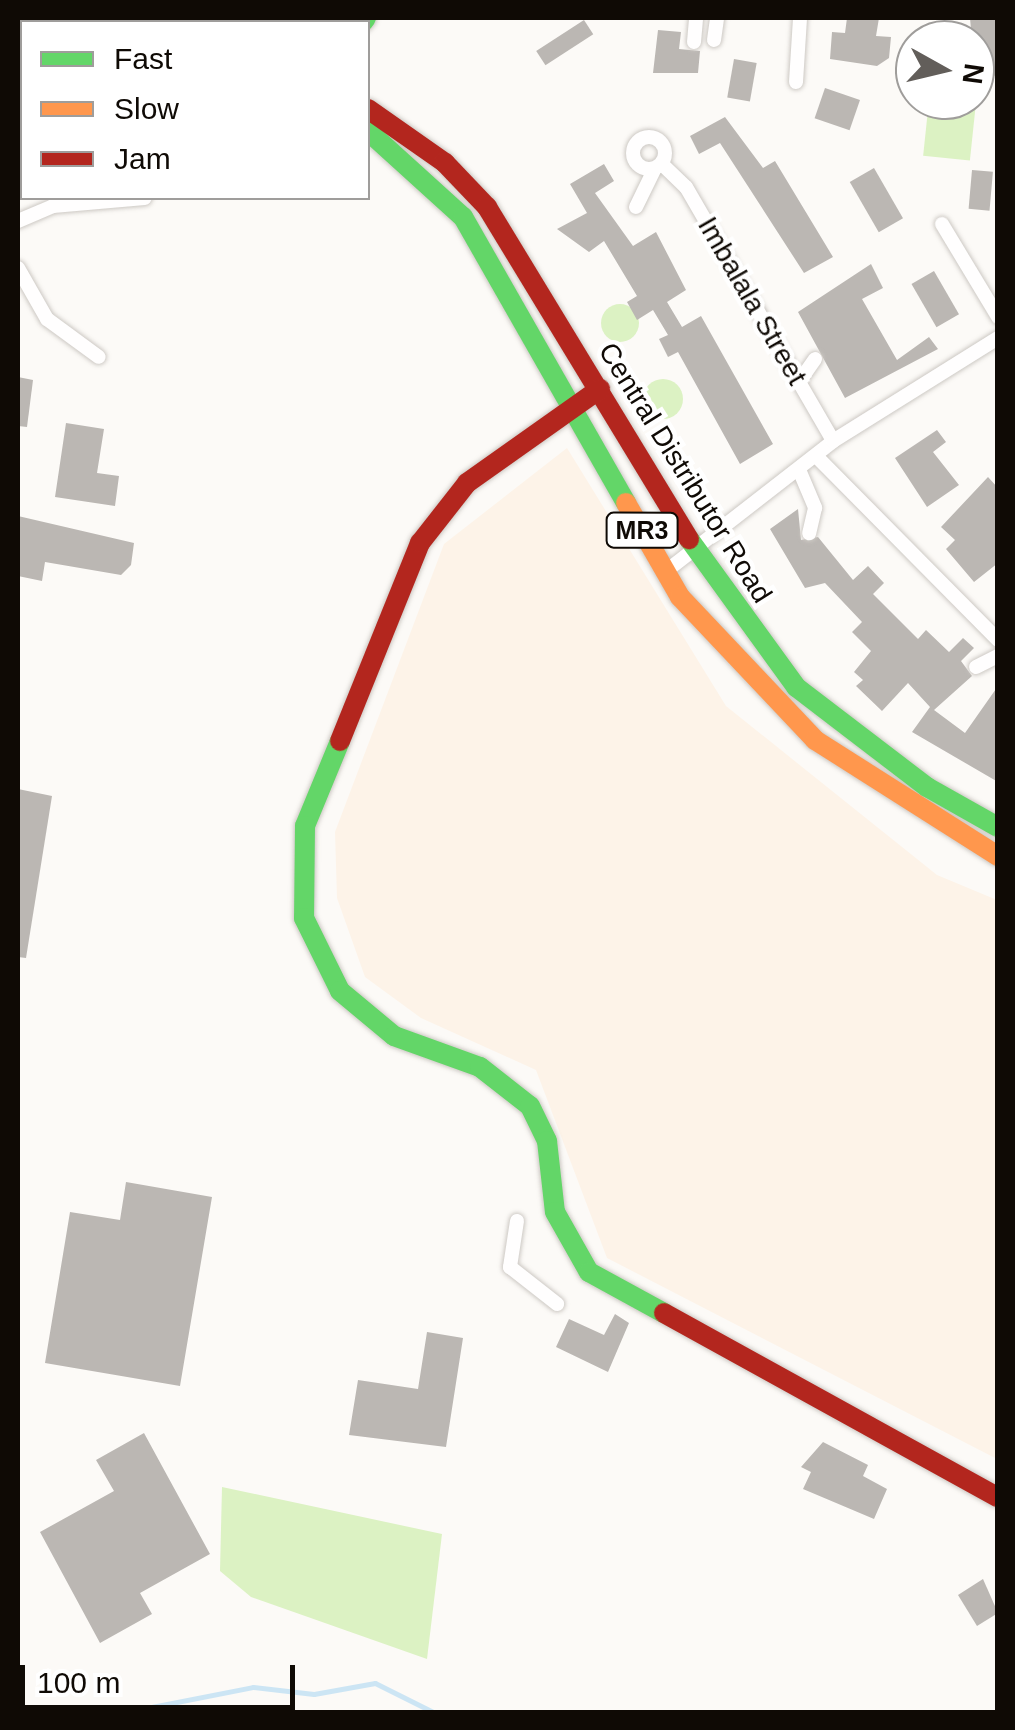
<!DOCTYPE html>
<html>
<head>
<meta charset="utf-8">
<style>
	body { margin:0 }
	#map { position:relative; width:1015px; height:1730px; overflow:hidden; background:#fcfaf7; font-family:Helvetica,sans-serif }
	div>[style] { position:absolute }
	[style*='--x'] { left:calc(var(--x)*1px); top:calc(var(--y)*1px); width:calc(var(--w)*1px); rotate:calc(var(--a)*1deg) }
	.commercial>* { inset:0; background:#fdf3e8 }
	.green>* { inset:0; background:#dcf2c3; transform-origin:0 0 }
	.round { border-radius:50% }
	.stream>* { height:5px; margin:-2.5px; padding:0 2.5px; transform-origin:2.5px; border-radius:2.5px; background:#cce5f4 }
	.building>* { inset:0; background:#bbb7b3; transform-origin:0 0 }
	.roads { filter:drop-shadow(0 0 2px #cdc9c4) drop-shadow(0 0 2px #cdc9c4) }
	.street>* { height:14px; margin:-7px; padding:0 7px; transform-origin:7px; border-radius:7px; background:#fffefe }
	.street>.ring { margin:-7px; padding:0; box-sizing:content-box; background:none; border:14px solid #fffefe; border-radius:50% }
	.fast>* { height:20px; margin:-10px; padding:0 10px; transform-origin:10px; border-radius:10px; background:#63d668 }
	.slow>* { height:20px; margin:-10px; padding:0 10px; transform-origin:10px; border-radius:10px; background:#ff974d }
	.jam>* { height:20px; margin:-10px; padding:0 10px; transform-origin:10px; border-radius:10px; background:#b3261e }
	span { translate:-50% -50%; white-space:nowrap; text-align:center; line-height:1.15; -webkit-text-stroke:9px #fff; paint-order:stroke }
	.shield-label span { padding:2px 8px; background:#fff; border:2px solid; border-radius:8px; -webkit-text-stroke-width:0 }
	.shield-label { font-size:25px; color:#0f0a05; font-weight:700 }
	.street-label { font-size:28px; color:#0f0a05 }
	.frame { position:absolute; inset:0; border:20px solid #0f0a05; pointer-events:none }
	.legend { position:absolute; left:20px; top:20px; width:350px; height:180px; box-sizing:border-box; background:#fff; border:2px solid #9f9d9b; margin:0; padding:12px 18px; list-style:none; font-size:30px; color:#0f0a05 }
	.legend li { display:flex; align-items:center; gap:20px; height:50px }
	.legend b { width:50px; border:2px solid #9f9d9b }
	.north { position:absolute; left:895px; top:20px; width:100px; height:100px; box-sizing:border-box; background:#fff; border:2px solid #9f9d9b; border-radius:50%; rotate:98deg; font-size:28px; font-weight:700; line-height:40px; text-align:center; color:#0f0a05 }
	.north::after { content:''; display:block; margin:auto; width:35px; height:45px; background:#625e5a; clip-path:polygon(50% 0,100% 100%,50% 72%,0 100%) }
	.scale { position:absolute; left:20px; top:1665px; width:275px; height:45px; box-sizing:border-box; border:5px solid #0f0a05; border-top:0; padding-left:12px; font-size:30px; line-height:35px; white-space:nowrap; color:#0f0a05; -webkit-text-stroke:8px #fff; paint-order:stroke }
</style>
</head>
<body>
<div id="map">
	<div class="commercial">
		<div style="clip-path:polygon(567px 448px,726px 706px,937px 875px,997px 900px,997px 1459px,607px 1258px,536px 1070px,421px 1018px,365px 977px,337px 898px,335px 832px,444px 544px)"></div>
	</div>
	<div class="green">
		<div style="left:929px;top:100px;width:47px;height:56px;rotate:6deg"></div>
		<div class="round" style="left:601px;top:304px;width:38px;height:38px"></div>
		<div class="round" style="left:643px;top:379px;width:40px;height:40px"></div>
		<div style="clip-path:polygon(222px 1487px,442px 1534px,427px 1659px,251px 1597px,220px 1571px)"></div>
	</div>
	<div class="stream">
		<div style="--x:126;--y:1712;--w:129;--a:-11.1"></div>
		<div style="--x:253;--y:1687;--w:61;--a:6.5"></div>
		<div style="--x:314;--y:1694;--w:62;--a:-10.2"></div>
		<div style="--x:375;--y:1683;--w:65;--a:26.6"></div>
	</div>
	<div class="building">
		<div style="clip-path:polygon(847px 18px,879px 18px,876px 36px,891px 37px,889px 58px,877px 66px,830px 59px,832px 32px,845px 33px)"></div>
		<div style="clip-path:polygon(970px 18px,998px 18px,998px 76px,975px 74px)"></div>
		<div style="left:584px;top:20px;width:17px;height:57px;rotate:57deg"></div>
		<div style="clip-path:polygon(658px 30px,681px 32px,679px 49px,700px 51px,698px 73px,653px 73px)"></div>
		<div style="left:734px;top:59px;width:23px;height:39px;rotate:10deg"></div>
		<div style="left:825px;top:88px;width:37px;height:32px;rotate:19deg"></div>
		<div style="clip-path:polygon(725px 117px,763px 168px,775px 161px,833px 257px,804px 273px,720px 143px,699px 154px,690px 136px)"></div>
		<div style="clip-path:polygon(604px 164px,614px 181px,595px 193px,633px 246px,656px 232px,686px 290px,667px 302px,682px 327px,701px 316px,773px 444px,740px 464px,678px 352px,668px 357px,659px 339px,668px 335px,653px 310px,637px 320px,627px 302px,637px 296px,604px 241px,589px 252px,557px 229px,587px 213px,570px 184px)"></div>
		<div style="left:874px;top:168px;width:58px;height:28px;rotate:60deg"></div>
		<div style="left:972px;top:170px;width:21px;height:39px;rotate:5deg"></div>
		<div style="clip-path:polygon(871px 264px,883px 288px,862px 299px,897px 360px,929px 337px,938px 349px,845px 398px,798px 312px)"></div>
		<div style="left:934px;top:271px;width:50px;height:26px;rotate:60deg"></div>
		<div style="clip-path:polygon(18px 377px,33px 380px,27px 427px,18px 426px)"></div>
		<div style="clip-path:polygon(66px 423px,104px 429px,97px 473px,119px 476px,115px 506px,55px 497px)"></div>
		<div style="clip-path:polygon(937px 430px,946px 442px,933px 452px,959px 485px,927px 507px,895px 458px)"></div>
		<div style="clip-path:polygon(988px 477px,998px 488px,998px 563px,974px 582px,946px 549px,955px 540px,941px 527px)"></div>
		<div style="clip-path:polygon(798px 509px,801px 540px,818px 537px,853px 580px,868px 566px,884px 583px,873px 594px,918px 639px,926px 630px,949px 652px,963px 638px,974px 648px,961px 661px,972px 676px,934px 710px,965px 733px,998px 686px,998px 782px,912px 732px,930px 707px,908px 683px,882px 711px,856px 686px,863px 680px,854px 672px,871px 651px,852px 632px,862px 622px,825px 583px,805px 588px,770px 529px)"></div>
		<div style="clip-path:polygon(18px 516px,134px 543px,131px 565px,121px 575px,45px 562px,42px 581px,18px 576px)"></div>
		<div style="clip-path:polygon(18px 789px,52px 796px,26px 958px,18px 957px)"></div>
		<div style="clip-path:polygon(126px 1182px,212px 1197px,180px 1386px,45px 1363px,70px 1212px,120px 1220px)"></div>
		<div style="clip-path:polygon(615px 1314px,629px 1323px,608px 1372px,556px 1347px,569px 1319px,604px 1335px)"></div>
		<div style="clip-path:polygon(427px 1332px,463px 1338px,446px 1447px,349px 1435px,358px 1380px,418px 1389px)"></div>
		<div style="clip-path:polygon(144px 1433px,210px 1554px,140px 1593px,152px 1614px,100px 1643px,40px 1532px,114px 1491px,96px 1460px)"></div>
		<div style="clip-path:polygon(823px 1442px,868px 1465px,863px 1476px,887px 1489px,874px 1519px,803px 1489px,811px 1472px,801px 1467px)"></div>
		<div style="clip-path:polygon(983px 1579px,998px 1613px,977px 1626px,958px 1595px)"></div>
	</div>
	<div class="roads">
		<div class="street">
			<div style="--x:714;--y:40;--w:22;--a:-82"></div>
			<div style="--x:694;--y:42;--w:24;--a:-85"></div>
			<div style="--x:796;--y:82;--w:64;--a:-86.4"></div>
			<div class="ring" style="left:633px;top:137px;width:18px;height:18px"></div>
			<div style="--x:665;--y:167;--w:29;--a:44"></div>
			<div style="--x:686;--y:187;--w:293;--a:59.9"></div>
			<div style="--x:636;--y:207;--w:43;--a:-64"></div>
			<div style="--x:18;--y:221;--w:38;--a:-23"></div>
			<div style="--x:53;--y:206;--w:92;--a:-5"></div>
			<div style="--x:942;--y:224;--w:109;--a:58.9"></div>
			<div style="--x:18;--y:268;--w:59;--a:60.4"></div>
			<div style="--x:47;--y:319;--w:64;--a:36.2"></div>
			<div style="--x:799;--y:382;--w:28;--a:-55"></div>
			<div style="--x:818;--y:458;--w:256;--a:45.3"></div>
			<div style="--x:800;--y:472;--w:39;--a:67"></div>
			<div style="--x:815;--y:508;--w:26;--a:103"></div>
			<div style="--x:665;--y:572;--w:213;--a:-37.9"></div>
			<div style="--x:833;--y:441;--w:195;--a:-32"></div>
			<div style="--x:976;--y:667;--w:25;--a:-27"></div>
			<div style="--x:517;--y:1221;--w:47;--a:98.7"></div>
			<div style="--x:510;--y:1267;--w:60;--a:38.2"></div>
		</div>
		<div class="fast">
			<div style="--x:94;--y:18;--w:9;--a:27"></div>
			<div style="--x:158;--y:18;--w:9;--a:27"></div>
			<div style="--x:363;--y:22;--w:5;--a:-53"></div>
			<div style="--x:368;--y:131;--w:128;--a:42.2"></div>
			<div style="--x:463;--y:217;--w:329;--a:60.3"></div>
			<div style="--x:18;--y:141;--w:4;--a:-14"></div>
			<div style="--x:689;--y:539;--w:183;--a:54.1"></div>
			<div style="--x:796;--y:687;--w:165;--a:37.4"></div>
			<div style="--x:927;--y:787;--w:81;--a:29.4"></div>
			<div style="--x:340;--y:741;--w:92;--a:112.4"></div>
			<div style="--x:305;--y:826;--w:92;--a:90.6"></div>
			<div style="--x:304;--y:918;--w:81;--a:63.7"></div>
			<div style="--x:340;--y:991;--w:70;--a:39.8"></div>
			<div style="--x:394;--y:1036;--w:91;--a:19.8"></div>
			<div style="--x:480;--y:1067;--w:63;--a:38"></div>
			<div style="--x:530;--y:1106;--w:39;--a:64"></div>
			<div style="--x:547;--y:1141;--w:71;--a:83.6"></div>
			<div style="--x:555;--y:1212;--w:69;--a:60.5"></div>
			<div style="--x:589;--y:1272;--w:85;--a:28.7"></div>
		</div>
		<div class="slow">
			<div style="--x:626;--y:503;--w:108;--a:60.1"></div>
			<div style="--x:680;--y:597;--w:197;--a:46.6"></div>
			<div style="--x:815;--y:740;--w:217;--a:32.4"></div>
		</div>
		<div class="jam">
			<div style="--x:368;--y:109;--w:94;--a:35"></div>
			<div style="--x:445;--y:163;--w:61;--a:46.3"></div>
			<div style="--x:487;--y:207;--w:389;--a:58.7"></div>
			<div style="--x:18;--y:115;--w:4;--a:-14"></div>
			<div style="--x:340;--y:741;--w:214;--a:-68"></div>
			<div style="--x:420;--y:543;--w:76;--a:-51.9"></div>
			<div style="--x:467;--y:483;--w:163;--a:-35.3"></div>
			<div style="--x:664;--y:1313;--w:381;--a:28.9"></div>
		</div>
	</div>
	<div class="shield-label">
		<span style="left:642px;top:530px">MR3</span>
	</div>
	<div class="street-label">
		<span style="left:752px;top:301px;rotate:60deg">Imbalala Street</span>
		<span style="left:685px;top:473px;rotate:58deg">Central Distributor Road</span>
	</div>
	<div class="frame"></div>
	<ul class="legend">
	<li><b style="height:12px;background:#63d668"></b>Fast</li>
	<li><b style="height:12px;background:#ff974d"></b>Slow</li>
	<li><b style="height:12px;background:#b3261e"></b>Jam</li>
	</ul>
	<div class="north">N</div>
	<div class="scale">100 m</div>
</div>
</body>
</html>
